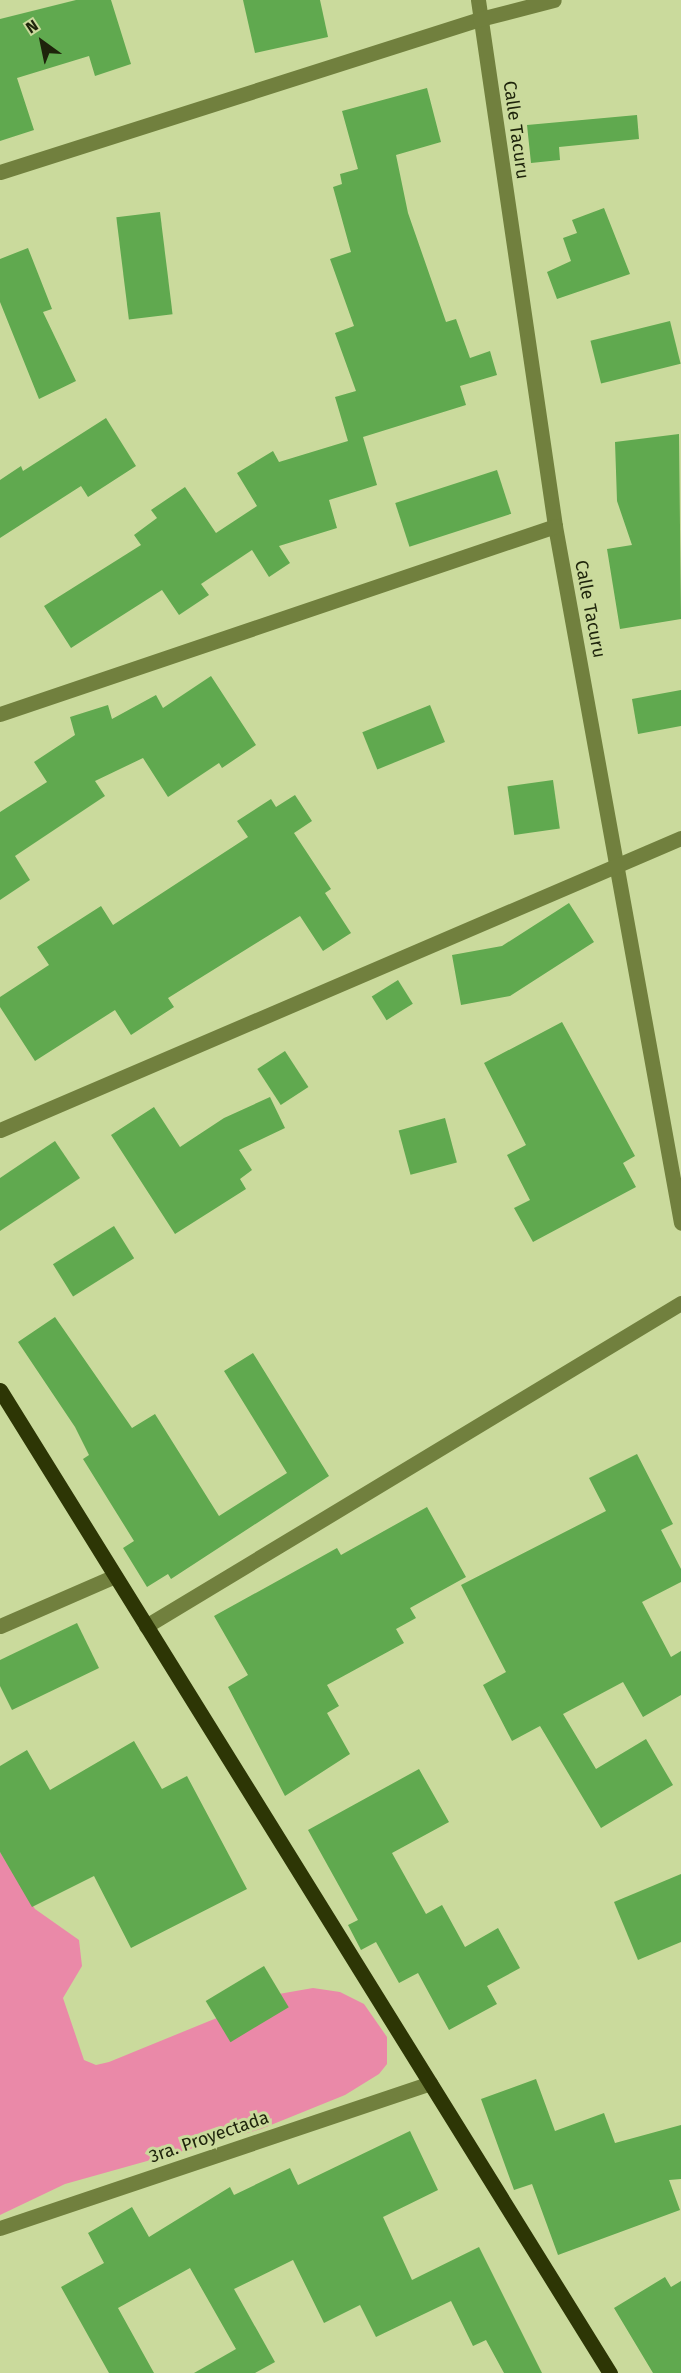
<!DOCTYPE html>
<html>
<head>
<meta charset="utf-8">
<style>
	body { margin:0 }
	#map { position:relative; width:681px; height:2373px; overflow:hidden; background:#cada9c; font-family:"Fira Sans",sans-serif }
	div>[style] { position:absolute }
	[style*='--x'] { left:calc(var(--x)*1px); top:calc(var(--y)*1px); width:calc(var(--w)*1px); rotate:calc(var(--a)*1deg) }
	.green>* { inset:0; background:#ea89a8 }
	.building>* { inset:0; background:#60a94f; transform-origin:0 0 }
	.minor>* { height:15px; margin:-7.5px; padding:0 7.5px; transform-origin:7.5px; border-radius:7.5px; background:#71803e }
	.major>* { height:15px; margin:-7.5px; padding:0 7.5px; transform-origin:7.5px; border-radius:7.5px; background:#2d3605 }
	span { translate:-50% -50%; white-space:nowrap; text-align:center; line-height:1.15; -webkit-text-stroke:6px #cada9c; paint-order:stroke }
	.street-label { font-size:18px; color:#1e240b }
	.north { position:absolute; left:12px; top:12px; width:60px; height:60px; -webkit-text-stroke:4px #cada9c; paint-order:stroke; rotate:327deg; font-size:16px; font-weight:700; line-height:24px; text-align:center; color:#1e240b }
	.north::after { content:''; display:block; margin:auto; width:21px; height:27px; background:#1e240b; clip-path:polygon(50% 0,100% 100%,50% 72%,0 100%) }
</style>
</head>
<body>
<div id="map">
	<div class="green">
		<div style="clip-path:polygon(0 1852px,35px 1909px,79px 1940px,82px 1966px,63px 1998px,84px 2060px,96px 2065px,109px 2062px,273px 1995px,313px 1988px,340px 1992px,364px 2004px,387px 2037px,387px 2064px,379px 2074px,345px 2095px,261px 2129px,65px 2184px,0 2215px)"></div>
	</div>
	<div class="building">
		<div style="clip-path:polygon(76px 0,111px 0,131px 64px,95px 76px,89px 56px,17px 78px,34px 130px,0 141px,0 19px)"></div>
		<div style="clip-path:polygon(243px 0,320px 0,328px 37px,255px 53px)"></div>
		<div style="clip-path:polygon(427px 88px,441px 142px,396px 155px,408px 213px,446px 322px,456px 319px,470px 358px,490px 351px,497px 375px,460px 386px,466px 405px,363px 437px,377px 485px,329px 500px,337px 528px,279px 546px,290px 563px,269px 577px,252px 550px,201px 584px,209px 595px,179px 615px,162px 590px,71px 648px,44px 606px,141px 545px,134px 535px,157px 518px,151px 510px,185px 487px,216px 533px,257px 506px,237px 473px,273px 451px,279px 462px,348px 441px,335px 397px,356px 391px,335px 333px,354px 326px,330px 259px,351px 252px,333px 187px,342px 184px,340px 174px,358px 169px,342px 111px)"></div>
		<div style="clip-path:polygon(637px 115px,639px 139px,559px 147px,560px 160px,531px 163px,527px 125px)"></div>
		<div style="clip-path:polygon(604px 208px,630px 274px,557px 299px,547px 272px,571px 261px,563px 238px,577px 233px,572px 220px)"></div>
		<div style="left:160px;top:212px;width:103px;height:44px;rotate:83deg"></div>
		<div style="clip-path:polygon(28px 248px,52px 309px,43px 312px,76px 381px,39px 399px,0 302px,0 259px)"></div>
		<div style="left:670px;top:321px;width:44px;height:82px;rotate:76deg"></div>
		<div style="clip-path:polygon(106px 418px,136px 466px,88px 497px,81px 486px,0 538px,0 480px,21px 466px,23px 471px)"></div>
		<div style="clip-path:polygon(679px 434px,681px 619px,620px 629px,607px 549px,632px 545px,617px 501px,615px 442px)"></div>
		<div style="left:497px;top:470px;width:46px;height:107px;rotate:72deg"></div>
		<div style="clip-path:polygon(211px 676px,256px 745px,222px 768px,219px 763px,168px 797px,143px 758px,95px 781px,105px 796px,15px 856px,30px 880px,0 900px,0 812px,47px 782px,34px 762px,75px 735px,70px 717px,108px 705px,112px 719px,156px 695px,163px 708px)"></div>
		<div style="clip-path:polygon(681px 690px,681px 726px,638px 734px,632px 699px)"></div>
		<div style="left:430px;top:705px;width:40px;height:73px;rotate:68deg"></div>
		<div style="left:553px;top:780px;width:49px;height:46px;rotate:82deg"></div>
		<div style="clip-path:polygon(295px 795px,312px 821px,294px 833px,331px 889px,325px 893px,351px 933px,323px 951px,300px 916px,168px 998px,174px 1007px,131px 1035px,115px 1010px,35px 1061px,0 1007px,0 997px,49px 965px,37px 947px,101px 906px,113px 925px,248px 837px,237px 821px,271px 799px,276px 807px)"></div>
		<div style="clip-path:polygon(569px 903px,594px 942px,510px 996px,461px 1005px,452px 955px,502px 946px)"></div>
		<div style="left:398px;top:980px;width:28px;height:31px;rotate:58deg"></div>
		<div style="clip-path:polygon(562px 1022px,635px 1156px,623px 1163px,636px 1187px,533px 1242px,514px 1208px,530px 1200px,507px 1155px,526px 1145px,484px 1063px)"></div>
		<div style="left:285px;top:1051px;width:43px;height:33px;rotate:57deg"></div>
		<div style="clip-path:polygon(270px 1097px,285px 1128px,239px 1150px,252px 1170px,240px 1179px,246px 1189px,175px 1234px,111px 1135px,154px 1107px,180px 1147px,224px 1118px)"></div>
		<div style="left:445px;top:1118px;width:46px;height:48px;rotate:75deg"></div>
		<div style="clip-path:polygon(55px 1141px,80px 1178px,0 1231px,0 1178px)"></div>
		<div style="left:114px;top:1226px;width:38px;height:72px;rotate:58deg"></div>
		<div style="clip-path:polygon(55px 1317px,132px 1428px,155px 1414px,219px 1516px,287px 1473px,224px 1371px,253px 1353px,329px 1476px,171px 1579px,168px 1574px,147px 1587px,123px 1548px,134px 1541px,83px 1459px,89px 1455px,75px 1427px,18px 1342px)"></div>
		<div style="clip-path:polygon(637px 1454px,673px 1524px,661px 1530px,681px 1569px,681px 1582px,642px 1602px,671px 1657px,681px 1651px,681px 1695px,643px 1717px,623px 1682px,563px 1714px,596px 1769px,646px 1739px,673px 1785px,601px 1828px,540px 1726px,512px 1741px,483px 1685px,506px 1672px,461px 1585px,606px 1511px,589px 1478px)"></div>
		<div style="clip-path:polygon(427px 1507px,466px 1577px,410px 1608px,416px 1618px,396px 1629px,404px 1643px,327px 1685px,339px 1706px,327px 1713px,350px 1754px,285px 1796px,228px 1687px,248px 1675px,214px 1616px,337px 1548px,341px 1555px)"></div>
		<div style="clip-path:polygon(77px 1623px,99px 1668px,12px 1710px,0 1686px,0 1660px)"></div>
		<div style="clip-path:polygon(134px 1741px,162px 1789px,187px 1776px,247px 1889px,131px 1948px,94px 1876px,32px 1907px,0 1852px,0 1766px,27px 1750px,50px 1790px)"></div>
		<div style="clip-path:polygon(419px 1769px,449px 1822px,392px 1853px,426px 1914px,442px 1905px,465px 1947px,498px 1928px,520px 1968px,487px 1986px,497px 2004px,449px 2030px,418px 1973px,399px 1983px,376px 1942px,361px 1950px,348px 1925px,358px 1920px,308px 1830px)"></div>
		<div style="clip-path:polygon(681px 1874px,681px 1942px,638px 1960px,614px 1902px)"></div>
		<div style="left:264px;top:1966px;width:48px;height:68px;rotate:59deg"></div>
		<div style="clip-path:polygon(536px 2079px,555px 2131px,604px 2113px,615px 2143px,681px 2125px,681px 2179px,669px 2180px,680px 2210px,558px 2255px,532px 2184px,514px 2190px,481px 2099px)"></div>
		<div style="clip-path:polygon(410px 2131px,438px 2190px,383px 2217px,412px 2280px,479px 2247px,542px 2373px,504px 2373px,486px 2340px,473px 2346px,451px 2301px,376px 2337px,360px 2305px,324px 2323px,293px 2260px,234px 2289px,275px 2362px,255px 2373px,194px 2373px,236px 2349px,190px 2268px,118px 2308px,154px 2373px,109px 2373px,61px 2287px,104px 2263px,88px 2233px,132px 2207px,149px 2237px,230px 2187px,234px 2195px,290px 2168px,298px 2185px)"></div>
		<div style="clip-path:polygon(665px 2277px,671px 2287px,681px 2281px,681px 2373px,653px 2373px,614px 2308px)"></div>
	</div>
	<div class="minor">
		<div style="--x:478;--y:0;--w:532;--a:81.67"></div>
		<div style="--x:555;--y:526;--w:708;--a:79.75"></div>
		<div style="--x:0;--y:172;--w:504;--a:-17.68"></div>
		<div style="--x:480;--y:19;--w:76;--a:-14.4"></div>
		<div style="--x:0;--y:714;--w:586;--a:-18.71"></div>
		<div style="--x:0;--y:1130;--w:741;--a:-23.21"></div>
		<div style="--x:0;--y:1626;--w:125;--a:-23.5"></div>
		<div style="--x:146;--y:1626;--w:625;--a:-31.12"></div>
		<div style="--x:0;--y:2228;--w:454;--a:-18.6"></div>
	</div>
	<div class="major">
		<div style="--x:0;--y:1390;--w:1157;--a:58.18"></div>
	</div>
	<div class="street-label">
		<span style="left:516px;top:130px;rotate:82deg">Calle Tacuru</span>
		<span style="left:590px;top:609px;rotate:79deg">Calle Tacuru</span>
		<span style="left:209px;top:2137px;rotate:-19deg">3ra. Proyectada</span>
	</div>
	<div class="north">N</div>
</div>
</body>
</html>
